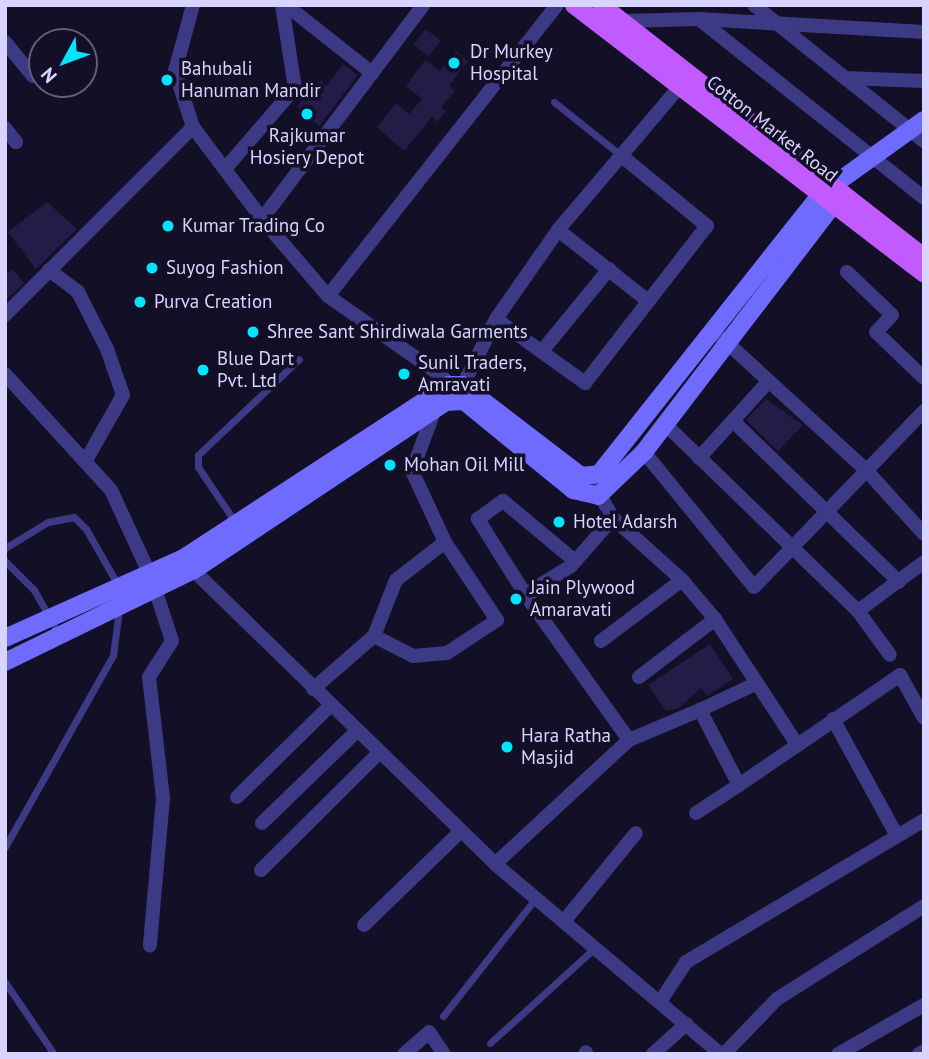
<!DOCTYPE html>
<html>
<head>
<meta charset="utf-8">
<style>
	body { margin:0 }
	#map { position:relative; width:929px; height:1059px; overflow:hidden; background:#130f26; font-family:"PT Sans",sans-serif }
	div>[style] { position:absolute }
	[style*='--x'] { left:calc(var(--x)*1px); top:calc(var(--y)*1px); width:calc(var(--w)*1px); rotate:calc(var(--a)*1deg) }
	.building>* { inset:0; background:#241b47; transform-origin:0 0 }
	.lane>* { height:7px; margin:-3.5px; padding:0 3.5px; transform-origin:3.5px; border-radius:3.5px; background:#3d3a85 }
	.street>* { height:14px; margin:-7px; padding:0 7px; transform-origin:7px; border-radius:7px; background:#3d3a85 }
	.secondary>* { height:18px; margin:-9px; padding:0 9px; transform-origin:9px; border-radius:9px; background:#6f6bff }
	.primary>* { height:18px; margin:-9px; padding:0 9px; transform-origin:9px; border-radius:9px; background:#c25bff }
	.dots>* { width:19px; height:19px; translate:-50% -50%; box-sizing:border-box; border:4px solid #130f26; border-radius:50% }
	span { translate:-50% -50%; white-space:nowrap; text-align:center; line-height:1.15; -webkit-text-stroke:7px #130f26; paint-order:stroke }
	.poi-label { font-size:19px; color:#d9d4ff }
	.left { translate:0 -50%; text-align:left }
	.street-label { font-size:19px; color:#d9d4ff }
	.frame { position:absolute; inset:0; border:7px solid #d9d4ff; pointer-events:none }
	.north { position:absolute; left:28px; top:28px; width:70px; height:70px; box-sizing:border-box; background:#130f26; border:2px solid #625e7d; border-radius:50%; rotate:229deg; font-size:19px; font-weight:700; line-height:28px; text-align:center; color:#d9d4ff }
	.north::after { content:''; display:block; margin:auto; width:24px; height:32px; background:#00e5ff; clip-path:polygon(50% 0,100% 100%,50% 72%,0 100%) }
</style>
</head>
<body>
<div id="map">
	<div class="building">
		<div style="left:426px;top:29px;width:19px;height:20px;rotate:39deg"></div>
		<div style="clip-path:polygon(456px 51px,468px 61px,449px 86px,455px 91px,441px 107px,446px 111px,437px 122px,432px 117px,405px 150px,400px 148px,377px 127px,396px 103px,409px 114px,422px 99px,406px 86px,425px 60px,440px 71px)"></div>
		<div style="clip-path:polygon(343px 64px,358px 75px,319px 126px,297px 107px,311px 87px,321px 81px,327px 86px)"></div>
		<div style="clip-path:polygon(47px 202px,77px 229px,36px 269px,8px 232px)"></div>
		<div style="clip-path:polygon(13px 269px,24px 283px,5px 301px,5px 275px)"></div>
		<div style="clip-path:polygon(766px 399px,803px 425px,778px 451px,746px 420px)"></div>
		<div style="clip-path:polygon(710px 644px,733px 679px,707px 696px,701px 688px,679px 708px,666px 711px,648px 685px)"></div>
	</div>
	<div class="lane">
		<div style="--x:554;--y:102;--w:87;--a:38.5"></div>
		<div style="--x:235;--y:522;--w:66;--a:-123.9"></div>
		<div style="--x:198;--y:467;--w:12;--a:-90"></div>
		<div style="--x:198;--y:455;--w:139;--a:-43.5"></div>
		<div style="--x:5;--y:548;--w:50;--a:-31.2"></div>
		<div style="--x:48;--y:522;--w:26;--a:-11"></div>
		<div style="--x:74;--y:517;--w:17;--a:45"></div>
		<div style="--x:86;--y:529;--w:64;--a:60.3"></div>
		<div style="--x:5;--y:561;--w:41;--a:45"></div>
		<div style="--x:34;--y:590;--w:53;--a:60.5"></div>
		<div style="--x:5;--y:847;--w:220;--a:-60.6"></div>
		<div style="--x:113;--y:655;--w:45;--a:-82.4"></div>
		<div style="--x:5;--y:982;--w:87;--a:55.8"></div>
		<div style="--x:443;--y:1016;--w:150;--a:-51.8"></div>
		<div style="--x:490;--y:1043;--w:143;--a:-42.2"></div>
	</div>
	<div class="street">
		<div style="--x:193;--y:5;--w:68;--a:105.3"></div>
		<div style="--x:175;--y:71;--w:59;--a:72.2"></div>
		<div style="--x:193;--y:127;--w:115;--a:53.1"></div>
		<div style="--x:262;--y:219;--w:101;--a:49.4"></div>
		<div style="--x:328;--y:296;--w:139;--a:35.1"></div>
		<div style="--x:442;--y:376;--w:11;--a:52"></div>
		<div style="--x:449;--y:385;--w:9;--a:96"></div>
		<div style="--x:286;--y:5;--w:110;--a:38.3"></div>
		<div style="--x:754;--y:5;--w:218;--a:38.7"></div>
		<div style="--x:699;--y:19;--w:288;--a:38.5"></div>
		<div style="--x:623;--y:21;--w:76;--a:-1.5"></div>
		<div style="--x:699;--y:19;--w:225;--a:3.3"></div>
		<div style="--x:5;--y:42;--w:44;--a:50.5"></div>
		<div style="--x:845;--y:78;--w:79;--a:2.2"></div>
		<div style="--x:5;--y:128;--w:18;--a:52"></div>
		<div style="--x:225;--y:169;--w:107;--a:-49.2"></div>
		<div style="--x:295;--y:88;--w:84;--a:-98.9"></div>
		<div style="--x:262;--y:219;--w:268;--a:-53"></div>
		<div style="--x:558;--y:230;--w:113;--a:38.2"></div>
		<div style="--x:49;--y:270;--w:36;--a:37"></div>
		<div style="--x:78;--y:292;--w:64;--a:63"></div>
		<div style="--x:107;--y:349;--w:49;--a:70.8"></div>
		<div style="--x:123;--y:395;--w:77;--a:119.6"></div>
		<div style="--x:847;--y:272;--w:62;--a:43.7"></div>
		<div style="--x:892;--y:315;--w:23;--a:133"></div>
		<div style="--x:876;--y:332;--w:66;--a:43.8"></div>
		<div style="--x:328;--y:296;--w:370;--a:-51.8"></div>
		<div style="--x:5;--y:315;--w:266;--a:-45"></div>
		<div style="--x:496;--y:319;--w:110;--a:35.7"></div>
		<div style="--x:585;--y:383;--w:199;--a:-52.2"></div>
		<div style="--x:707;--y:226;--w:109;--a:-140.6"></div>
		<div style="--x:722;--y:338;--w:195;--a:42.5"></div>
		<div style="--x:866;--y:470;--w:86;--a:47.8"></div>
		<div style="--x:542;--y:351;--w:106;--a:-50.7"></div>
		<div style="--x:5;--y:374;--w:157;--a:47.6"></div>
		<div style="--x:111;--y:490;--w:96;--a:65.3"></div>
		<div style="--x:151;--y:577;--w:67;--a:71.8"></div>
		<div style="--x:172;--y:641;--w:43;--a:122.6"></div>
		<div style="--x:149;--y:677;--w:122;--a:83.4"></div>
		<div style="--x:163;--y:798;--w:148;--a:95.1"></div>
		<div style="--x:458;--y:395;--w:85;--a:-63.4"></div>
		<div style="--x:496;--y:319;--w:108;--a:-55.1"></div>
		<div style="--x:558;--y:230;--w:199;--a:-49.7"></div>
		<div style="--x:733;--y:421;--w:231;--a:44.1"></div>
		<div style="--x:665;--y:424;--w:269;--a:44.1"></div>
		<div style="--x:858;--y:611;--w:82;--a:-36.6"></div>
		<div style="--x:644;--y:452;--w:174;--a:50.8"></div>
		<div style="--x:754;--y:587;--w:245;--a:-46"></div>
		<div style="--x:699;--y:458;--w:103;--a:-47.8"></div>
		<div style="--x:590;--y:478;--w:46;--a:60.1"></div>
		<div style="--x:613;--y:518;--w:93;--a:41.9"></div>
		<div style="--x:682;--y:580;--w:51;--a:49.8"></div>
		<div style="--x:715;--y:619;--w:148;--a:56.8"></div>
		<div style="--x:188;--y:565;--w:429;--a:44.2"></div>
		<div style="--x:495;--y:864;--w:295;--a:40.1"></div>
		<div style="--x:525;--y:594;--w:54;--a:-31.3"></div>
		<div style="--x:571;--y:566;--w:64;--a:-48.8"></div>
		<div style="--x:858;--y:611;--w:54;--a:54"></div>
		<div style="--x:374;--y:636;--w:60;--a:-68.6"></div>
		<div style="--x:396;--y:580;--w:62;--a:-37.8"></div>
		<div style="--x:601;--y:641;--w:101;--a:-37"></div>
		<div style="--x:639;--y:677;--w:96;--a:-37.3"></div>
		<div style="--x:313;--y:689;--w:81;--a:-41"></div>
		<div style="--x:374;--y:636;--w:44;--a:27.1"></div>
		<div style="--x:413;--y:656;--w:34;--a:-5"></div>
		<div style="--x:447;--y:653;--w:60;--a:-33.4"></div>
		<div style="--x:497;--y:620;--w:94;--a:-123.7"></div>
		<div style="--x:445;--y:542;--w:78;--a:-114.9"></div>
		<div style="--x:412;--y:471;--w:69;--a:-69.7"></div>
		<div style="--x:833;--y:719;--w:131;--a:61.3"></div>
		<div style="--x:629;--y:740;--w:77;--a:-22.9"></div>
		<div style="--x:739;--y:785;--w:195;--a:-34.3"></div>
		<div style="--x:900;--y:675;--w:49;--a:60.8"></div>
		<div style="--x:237;--y:797;--w:130;--a:-44.4"></div>
		<div style="--x:696;--y:813;--w:51;--a:-33.1"></div>
		<div style="--x:739;--y:785;--w:85;--a:-117.5"></div>
		<div style="--x:700;--y:710;--w:63;--a:-25.3"></div>
		<div style="--x:262;--y:823;--w:132;--a:-44.1"></div>
		<div style="--x:495;--y:864;--w:183;--a:-42.8"></div>
		<div style="--x:629;--y:740;--w:179;--a:-125.5"></div>
		<div style="--x:525;--y:594;--w:89;--a:-122.1"></div>
		<div style="--x:478;--y:519;--w:31;--a:-36"></div>
		<div style="--x:503;--y:501;--w:94;--a:39.8"></div>
		<div style="--x:261;--y:870;--w:166;--a:-44.8"></div>
		<div style="--x:565;--y:920;--w:112;--a:-50.8"></div>
		<div style="--x:364;--y:925;--w:135;--a:-44.1"></div>
		<div style="--x:660;--y:1002;--w:48;--a:-57"></div>
		<div style="--x:686;--y:962;--w:277;--a:-30.8"></div>
		<div style="--x:404;--y:1054;--w:33;--a:-41"></div>
		<div style="--x:429;--y:1032;--w:27;--a:56"></div>
		<div style="--x:585;--y:1054;--w:2;--a:-63"></div>
		<div style="--x:653;--y:1054;--w:45;--a:-42.3"></div>
		<div style="--x:724;--y:1054;--w:76;--a:-46.1"></div>
		<div style="--x:777;--y:999;--w:174;--a:-32.3"></div>
		<div style="--x:838;--y:1054;--w:99;--a:-29.7"></div>
		<div style="--x:919;--y:1054;--w:6;--a:-31"></div>
	</div>
	<div class="secondary">
		<div style="--x:5;--y:638;--w:194;--a:-24.1"></div>
		<div style="--x:182;--y:559;--w:319;--a:-33.1"></div>
		<div style="--x:449;--y:385;--w:13;--a:0"></div>
		<div style="--x:462;--y:385;--w:150;--a:37.4"></div>
		<div style="--x:581;--y:476;--w:18;--a:-6"></div>
		<div style="--x:599;--y:474;--w:357;--a:-51.6"></div>
		<div style="--x:821;--y:194;--w:127;--a:-35.7"></div>
		<div style="--x:5;--y:662;--w:210;--a:-26"></div>
		<div style="--x:194;--y:570;--w:303;--a:-33.7"></div>
		<div style="--x:446;--y:402;--w:18;--a:-3"></div>
		<div style="--x:464;--y:401;--w:141;--a:39.2"></div>
		<div style="--x:573;--y:490;--w:26;--a:13"></div>
		<div style="--x:598;--y:496;--w:64;--a:-43.7"></div>
		<div style="--x:644;--y:452;--w:326;--a:-52.6"></div>
	</div>
	<div class="primary">
		<div style="--x:574;--y:5;--w:441;--a:37.5"></div>
		<div style="--x:601;--y:5;--w:410;--a:38"></div>
	</div>
	<div class="dots">
		<div style="left:454px;top:63px;background:#00e5ff"></div>
		<div style="left:167px;top:80px;background:#00e5ff"></div>
		<div style="left:307px;top:114px;background:#00e5ff"></div>
		<div style="left:168px;top:226px;background:#00e5ff"></div>
		<div style="left:152px;top:268px;background:#00e5ff"></div>
		<div style="left:140px;top:302px;background:#00e5ff"></div>
		<div style="left:253px;top:332px;background:#00e5ff"></div>
		<div style="left:203px;top:370px;background:#00e5ff"></div>
		<div style="left:404px;top:374px;background:#00e5ff"></div>
		<div style="left:390px;top:465px;background:#00e5ff"></div>
		<div style="left:559px;top:522px;background:#00e5ff"></div>
		<div style="left:516px;top:599px;background:#00e5ff"></div>
		<div style="left:507px;top:747px;background:#00e5ff"></div>
	</div>
	<div class="poi-label">
		<span class="left" style="left:470px;top:63px">Dr Murkey<br>Hospital</span>
		<span class="left" style="left:181px;top:80px">Bahubali<br>Hanuman Mandir</span>
		<span style="left:307px;top:147px">Rajkumar<br>Hosiery Depot</span>
		<span class="left" style="left:182px;top:226px">Kumar Trading Co</span>
		<span class="left" style="left:166px;top:268px">Suyog Fashion</span>
		<span class="left" style="left:154px;top:302px">Purva Creation</span>
		<span class="left" style="left:267px;top:332px">Shree Sant Shirdiwala Garments</span>
		<span class="left" style="left:217px;top:370px">Blue Dart<br>Pvt. Ltd</span>
		<span class="left" style="left:418px;top:374px">Sunil Traders,<br>Amravati</span>
		<span class="left" style="left:404px;top:465px">Mohan Oil Mill</span>
		<span class="left" style="left:573px;top:522px">Hotel Adarsh</span>
		<span class="left" style="left:530px;top:599px">Jain Plywood<br>Amaravati</span>
		<span class="left" style="left:521px;top:747px">Hara Ratha<br>Masjid</span>
	</div>
	<div class="street-label">
		<span style="left:772px;top:129px;rotate:38deg">Cotton Market Road</span>
	</div>
	<div class="frame"></div>
	<div class="north">N</div>
</div>
</body>
</html>
